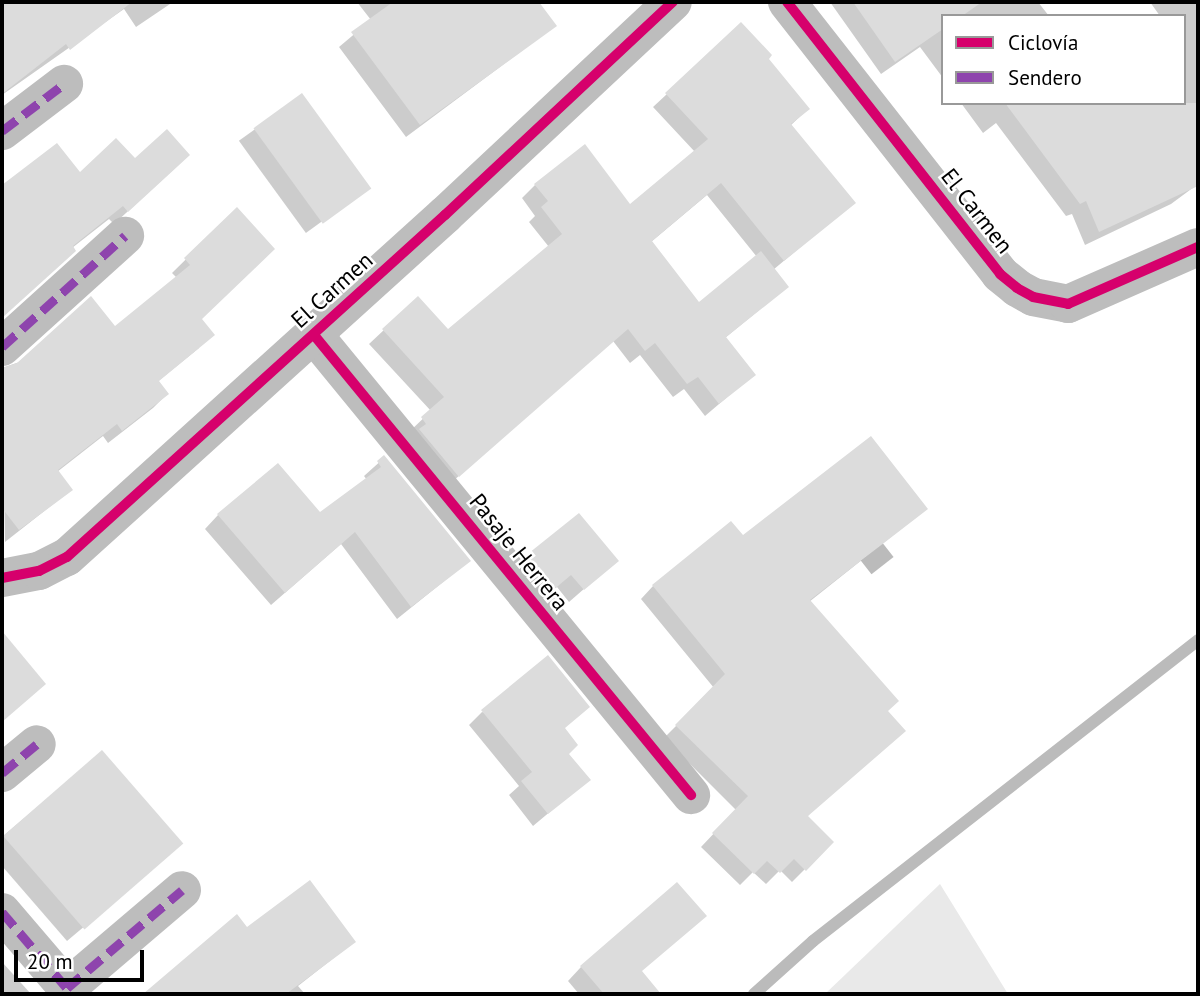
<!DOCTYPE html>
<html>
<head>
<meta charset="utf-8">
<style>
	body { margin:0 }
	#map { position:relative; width:1200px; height:996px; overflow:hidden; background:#fff; font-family:"PT Sans",sans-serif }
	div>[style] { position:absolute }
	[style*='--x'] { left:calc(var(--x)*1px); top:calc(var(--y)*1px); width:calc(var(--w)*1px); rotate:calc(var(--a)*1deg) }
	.green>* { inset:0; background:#e9e9e9 }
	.water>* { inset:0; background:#bbb; transform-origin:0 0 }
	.shadow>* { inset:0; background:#0003; transform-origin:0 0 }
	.stream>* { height:12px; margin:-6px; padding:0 6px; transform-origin:6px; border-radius:6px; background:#bbb }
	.building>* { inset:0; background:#dcdcdc; transform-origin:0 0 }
	.street>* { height:38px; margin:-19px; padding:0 19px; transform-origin:19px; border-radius:19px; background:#bdbdbd }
	.quiet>* { height:9px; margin-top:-4.5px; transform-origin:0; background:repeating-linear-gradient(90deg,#8e44ad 0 18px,transparent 0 27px) }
	.cycleway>* { height:10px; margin:-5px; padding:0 5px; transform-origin:5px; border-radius:5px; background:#d6006c }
	span { translate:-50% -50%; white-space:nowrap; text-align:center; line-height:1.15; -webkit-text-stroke:5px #fff; paint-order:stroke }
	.street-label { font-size:23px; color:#000 }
	.frame { position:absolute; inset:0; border:4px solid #000; pointer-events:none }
	.legend { position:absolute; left:941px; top:14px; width:245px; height:91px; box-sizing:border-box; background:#fff; border:2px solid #999; margin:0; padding:9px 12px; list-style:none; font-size:21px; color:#000 }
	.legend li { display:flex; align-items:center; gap:14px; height:35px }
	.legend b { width:35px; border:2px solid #999 }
	.scale { position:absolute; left:14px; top:950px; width:130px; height:32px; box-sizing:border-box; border:4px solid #000; border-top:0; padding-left:9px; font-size:21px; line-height:24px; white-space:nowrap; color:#000; -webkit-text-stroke:5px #fff; paint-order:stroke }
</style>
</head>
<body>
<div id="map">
	<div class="green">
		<div style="clip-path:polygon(940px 884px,1008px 994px,825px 994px)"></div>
	</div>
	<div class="water">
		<div style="left:856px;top:509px;width:61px;height:28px;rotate:52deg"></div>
	</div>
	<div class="shadow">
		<div style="clip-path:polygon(2px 2px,173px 2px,136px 27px,124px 9px,2px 95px)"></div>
		<div style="clip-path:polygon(357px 2px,536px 2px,555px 26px,406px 137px,339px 47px,371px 20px)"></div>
		<div style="clip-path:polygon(830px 2px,1038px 2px,1049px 16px,943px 16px,943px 78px,920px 47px,881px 74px)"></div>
		<div style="clip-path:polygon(1150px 2px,1198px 2px,1198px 184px,1171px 204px,1085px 245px,1072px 214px,1066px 216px,996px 123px,983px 133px,961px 103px,1184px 103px,1184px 16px,1160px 16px)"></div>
		<div style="clip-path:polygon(evenodd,767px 59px,808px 109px,790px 126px,853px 203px,773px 270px,787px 287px,725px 338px,753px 375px,705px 416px,684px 389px,673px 397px,640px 355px,630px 363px,613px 341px,444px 489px,409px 432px,431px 411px,369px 344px,418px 298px,448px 331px,549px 247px,529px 222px,535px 216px,522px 198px,535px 185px,630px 207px,695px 152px,653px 107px,667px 94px,767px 59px,707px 195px,757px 257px,699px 304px,651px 242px,707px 195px)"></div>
		<div style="left:302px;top:95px;width:114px;height:78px;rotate:54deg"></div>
		<div style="clip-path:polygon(57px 145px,79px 175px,135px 160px,174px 169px,114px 224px,109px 219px,72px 248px,60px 264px,2px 317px,2px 187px)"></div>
		<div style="clip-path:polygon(237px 209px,200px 319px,199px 348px,157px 382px,167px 394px,153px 408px,108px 443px,103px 436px,57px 472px,71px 490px,5px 542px,2px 368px,115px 329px,177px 278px,172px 273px)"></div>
		<div style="clip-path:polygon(384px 458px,469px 561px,397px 619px,341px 544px,271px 605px,205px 529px,218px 515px,320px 515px,367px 480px,364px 476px)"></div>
		<div style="clip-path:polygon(926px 509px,809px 602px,886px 712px,807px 817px,832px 842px,792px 882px,780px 870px,766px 884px,753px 872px,740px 885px,701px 847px,736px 810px,664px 738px,714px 688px,641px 599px,653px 586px,743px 538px)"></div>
		<div style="clip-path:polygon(525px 558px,616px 561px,569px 602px,557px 587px,538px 603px,512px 571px)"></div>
		<div style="clip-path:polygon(482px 712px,563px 729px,567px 754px,588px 780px,533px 826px,509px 795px,519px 786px,469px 725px)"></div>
		<div style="clip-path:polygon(102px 752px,168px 856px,67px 941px,2px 866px,2px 837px)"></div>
		<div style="clip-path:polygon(237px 917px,247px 929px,354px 942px,298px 986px,305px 994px,146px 994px)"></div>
		<div style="clip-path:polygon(2px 962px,31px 994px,2px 994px)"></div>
		<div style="clip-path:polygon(581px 967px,640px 972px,659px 994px,579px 994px,568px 981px)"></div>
	</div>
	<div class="stream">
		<div style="--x:754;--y:994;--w:79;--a:-41.9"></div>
		<div style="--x:813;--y:941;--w:489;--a:-38"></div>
	</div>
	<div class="building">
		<div style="clip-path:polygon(2px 2px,132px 2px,70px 50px,66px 44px,2px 94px)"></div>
		<div style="clip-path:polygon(393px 2px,539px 2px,557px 26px,420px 125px,351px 32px)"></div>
		<div style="clip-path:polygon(853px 2px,982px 2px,962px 16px,943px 16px,943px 29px,895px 62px)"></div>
		<div style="clip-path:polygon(741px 22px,772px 55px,769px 59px,810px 109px,791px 124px,856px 203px,784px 261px,721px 183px,652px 241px,699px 302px,761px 251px,789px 287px,726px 337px,756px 375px,719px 404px,698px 377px,687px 384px,655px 343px,645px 351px,628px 329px,459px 477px,419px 429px,426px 424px,421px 417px,444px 397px,382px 329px,418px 296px,448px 329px,562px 234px,541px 207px,548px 201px,534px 184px,585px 144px,630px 204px,708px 139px,665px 93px)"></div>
		<div style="left:302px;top:93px;width:118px;height:60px;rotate:54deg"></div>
		<div style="clip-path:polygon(1005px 103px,1198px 103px,1198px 186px,1099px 232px,1086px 201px,1080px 204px)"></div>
		<div style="clip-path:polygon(167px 129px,190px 155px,128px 212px,123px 206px,73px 246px,76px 251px,2px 318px,2px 185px,57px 143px,80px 172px,116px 138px,135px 158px)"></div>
		<div style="clip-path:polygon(237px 207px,275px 249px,202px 319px,215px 335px,159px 381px,169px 394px,122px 431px,117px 424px,58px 470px,73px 490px,19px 530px,2px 508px,2px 368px,17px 363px,91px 296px,115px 326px,190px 265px,184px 258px)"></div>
		<div style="clip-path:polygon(871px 436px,928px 509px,810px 600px,899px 701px,888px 711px,906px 731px,808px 816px,834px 842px,806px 871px,794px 859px,780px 873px,767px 861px,754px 874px,712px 833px,748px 796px,675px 725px,725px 674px,652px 585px,731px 521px,743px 535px)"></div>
		<div style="clip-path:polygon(384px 455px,471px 561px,411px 607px,355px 532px,285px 593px,217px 514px,278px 463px,320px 512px,381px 467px,377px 461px)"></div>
		<div style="clip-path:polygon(579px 513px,619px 561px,584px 590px,571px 575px,552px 591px,524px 557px)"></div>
		<div style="clip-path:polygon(2px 631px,46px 684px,2px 722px)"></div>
		<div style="clip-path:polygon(548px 655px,590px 707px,565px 728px,578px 745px,569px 754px,591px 780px,548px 814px,521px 781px,532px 772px,481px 710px)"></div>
		<div style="left:102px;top:750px;width:124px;height:131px;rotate:49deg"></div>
		<div style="clip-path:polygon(310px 880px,356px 942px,286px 994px,143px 994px,237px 914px,247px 927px)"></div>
		<div style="clip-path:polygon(677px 882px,707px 916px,642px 971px,661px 994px,604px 994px,580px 966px)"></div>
	</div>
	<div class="street">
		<div style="--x:787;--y:2;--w:345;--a:51.9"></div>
		<div style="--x:1000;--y:274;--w:22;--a:39"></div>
		<div style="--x:1017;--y:288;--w:18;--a:29"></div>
		<div style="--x:1033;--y:297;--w:36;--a:11"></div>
		<div style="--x:1068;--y:304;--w:142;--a:-23.7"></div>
		<div style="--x:2;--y:131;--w:78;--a:-37.2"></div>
		<div style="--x:314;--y:335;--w:595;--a:50.66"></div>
		<div style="--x:2;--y:347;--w:166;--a:-42.1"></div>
		<div style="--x:2;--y:578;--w:38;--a:-11"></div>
		<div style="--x:39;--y:571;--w:31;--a:-27"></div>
		<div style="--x:67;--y:557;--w:510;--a:-42.14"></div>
		<div style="--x:445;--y:215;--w:312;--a:-43.1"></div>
		<div style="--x:2;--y:773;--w:45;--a:-39.6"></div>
		<div style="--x:2;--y:912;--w:108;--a:49.5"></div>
		<div style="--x:67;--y:988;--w:151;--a:-40.4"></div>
	</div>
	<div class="quiet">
		<div style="--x:2;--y:131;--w:78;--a:-37.2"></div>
		<div style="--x:2;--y:347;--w:166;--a:-42.1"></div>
		<div style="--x:2;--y:773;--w:45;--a:-39.6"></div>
		<div style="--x:2;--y:912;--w:108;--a:49.5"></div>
		<div style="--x:67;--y:988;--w:151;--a:-40.4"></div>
	</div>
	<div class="cycleway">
		<div style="--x:787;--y:2;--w:345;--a:51.9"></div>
		<div style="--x:1000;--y:274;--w:22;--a:39"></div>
		<div style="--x:1017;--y:288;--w:18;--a:29"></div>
		<div style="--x:1033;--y:297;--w:36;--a:11"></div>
		<div style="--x:1068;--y:304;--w:142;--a:-23.7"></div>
		<div style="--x:314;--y:335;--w:595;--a:50.66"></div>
		<div style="--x:2;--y:578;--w:38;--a:-11"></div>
		<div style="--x:39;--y:571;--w:31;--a:-27"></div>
		<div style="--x:67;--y:557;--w:510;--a:-42.14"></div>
		<div style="--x:445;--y:215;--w:312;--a:-43.1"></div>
	</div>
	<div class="street-label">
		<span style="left:977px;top:211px;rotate:52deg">El Carmen</span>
		<span style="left:332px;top:290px;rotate:-42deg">El Carmen</span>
		<span style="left:519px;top:552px;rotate:51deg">Pasaje Herrera</span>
	</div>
	<div class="frame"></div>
	<ul class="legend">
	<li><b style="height:9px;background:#d6006c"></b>Ciclovía</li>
	<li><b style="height:9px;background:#8e44ad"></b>Sendero</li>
	</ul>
	<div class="scale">20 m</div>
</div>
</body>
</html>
